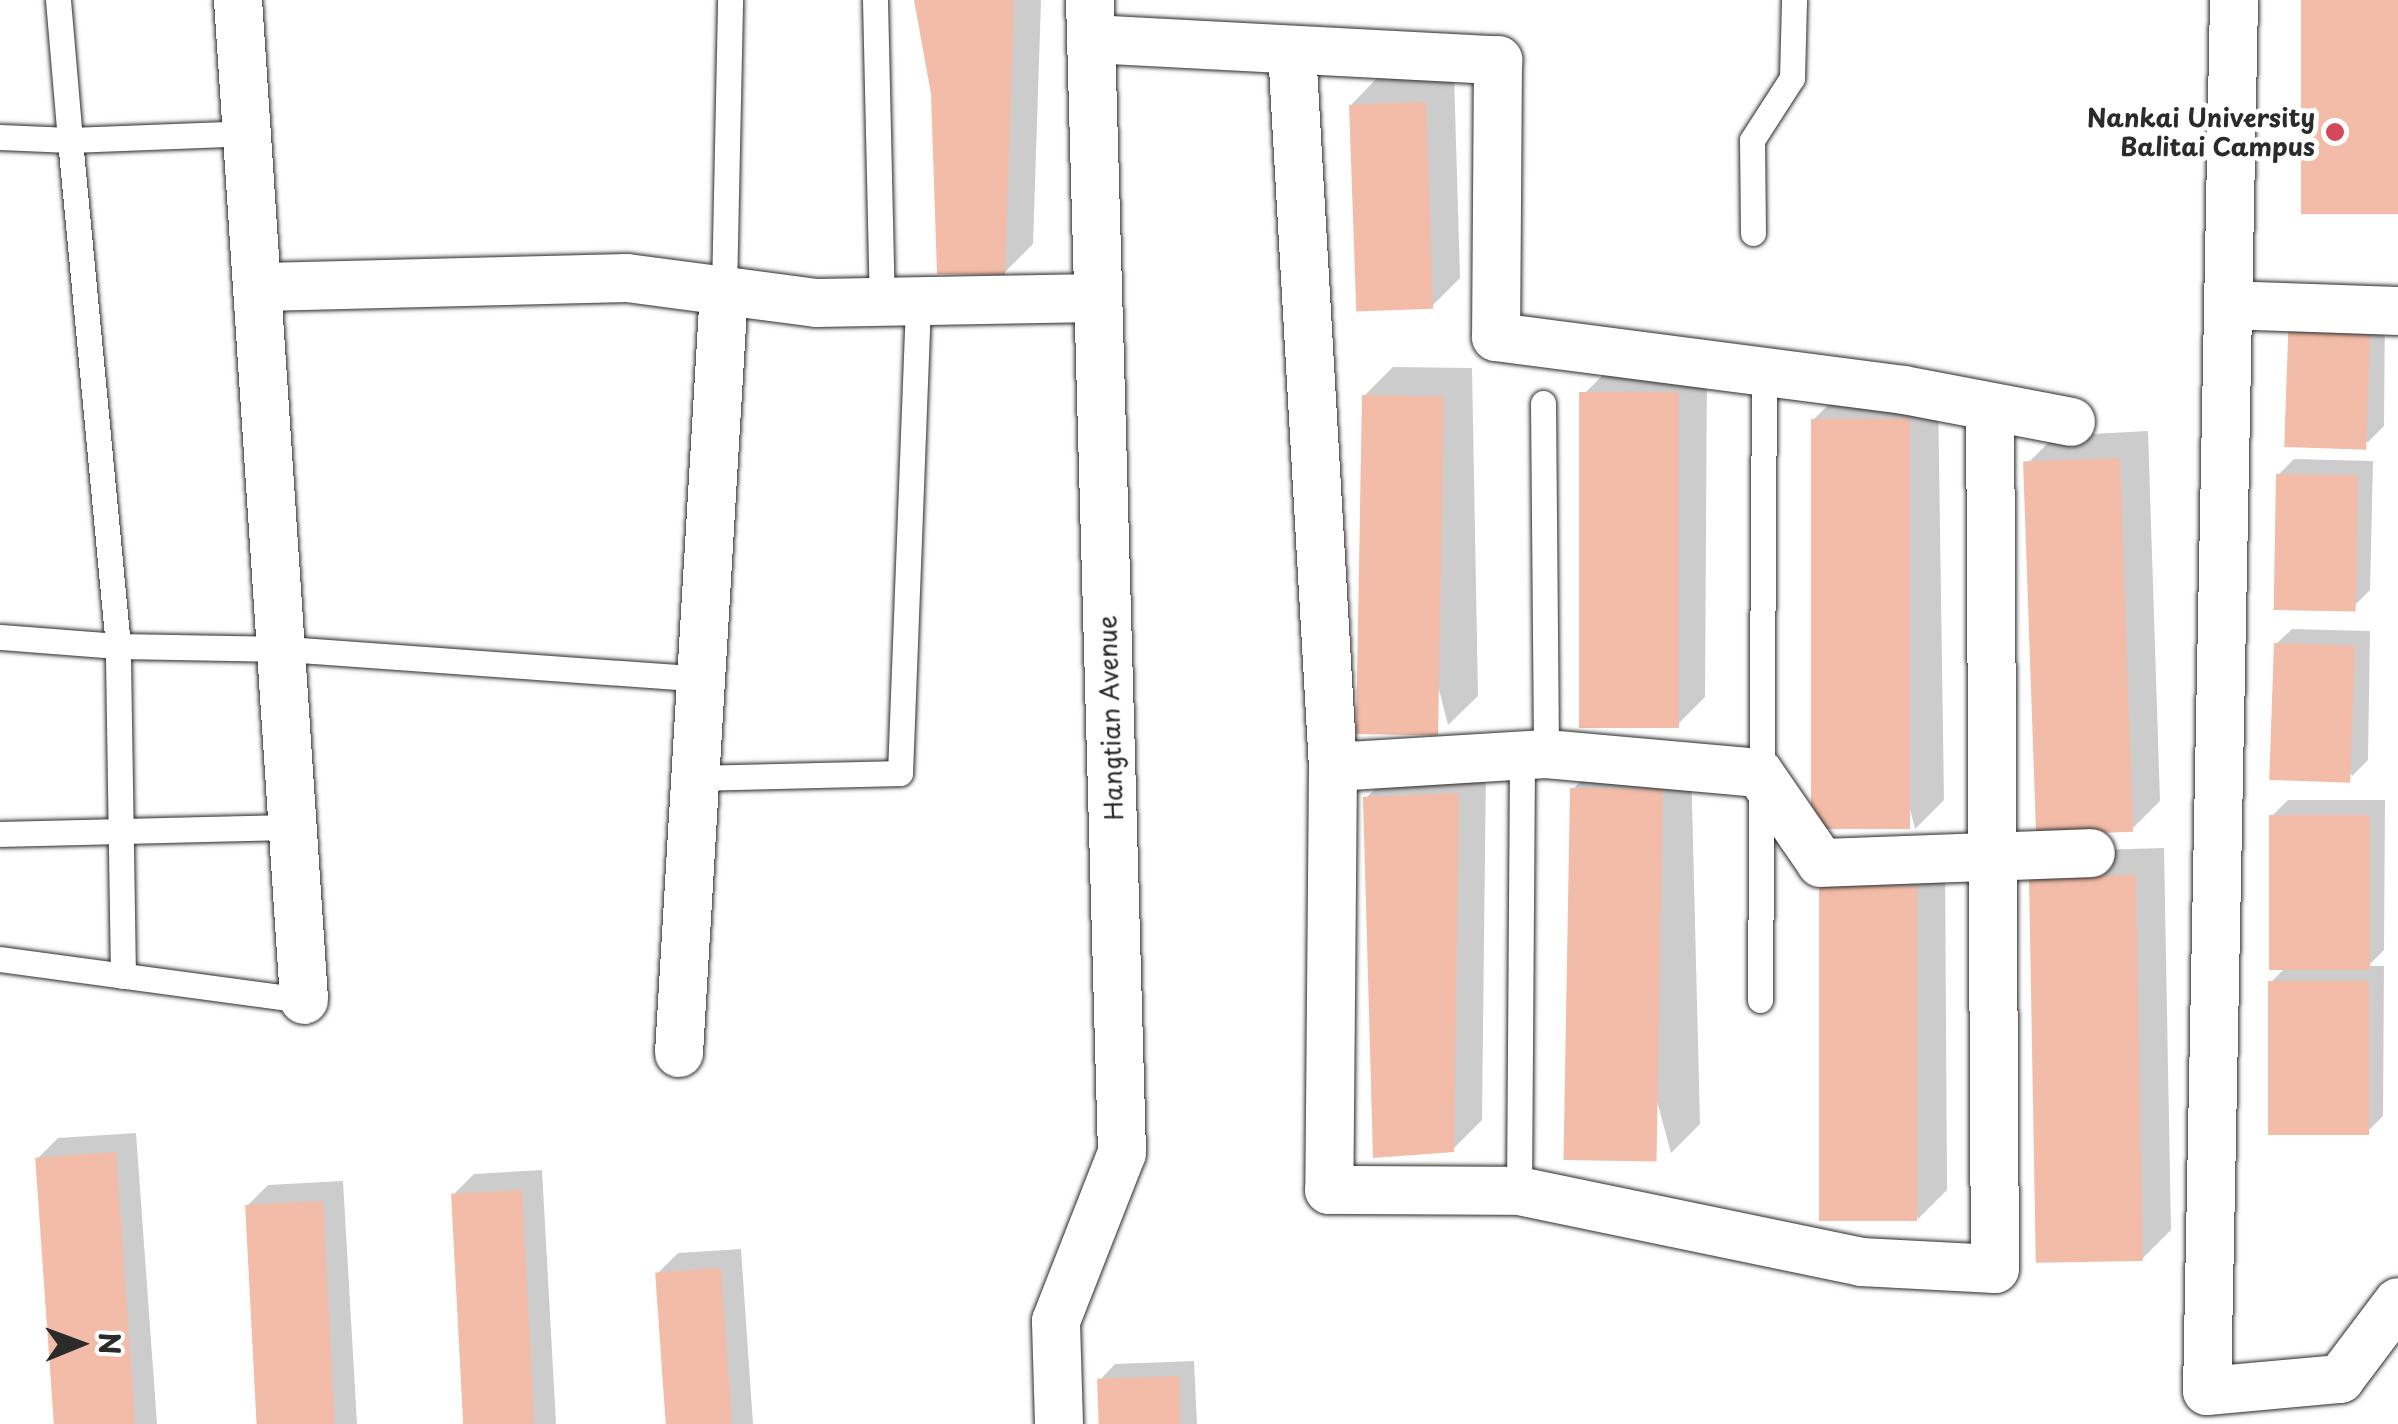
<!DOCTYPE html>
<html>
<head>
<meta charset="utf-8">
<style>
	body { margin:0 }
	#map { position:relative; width:2398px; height:1424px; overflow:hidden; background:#fff; font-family:"Playpen Sans",sans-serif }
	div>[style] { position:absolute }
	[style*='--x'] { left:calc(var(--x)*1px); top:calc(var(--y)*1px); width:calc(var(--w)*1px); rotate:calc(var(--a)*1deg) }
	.shadow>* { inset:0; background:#0003 }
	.building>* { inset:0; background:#f3bca8; transform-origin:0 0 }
	.roads { filter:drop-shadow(0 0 2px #2b2b2b) drop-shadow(0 0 2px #2b2b2b) }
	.service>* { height:25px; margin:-12.5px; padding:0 12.5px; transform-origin:12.5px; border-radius:12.5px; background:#fff }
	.minor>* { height:48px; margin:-24px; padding:0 24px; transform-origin:24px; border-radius:24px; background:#fff }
	.dots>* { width:28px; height:28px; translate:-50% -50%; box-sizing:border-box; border:5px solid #fff; border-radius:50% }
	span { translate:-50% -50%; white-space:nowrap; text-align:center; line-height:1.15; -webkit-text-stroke:10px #fff; paint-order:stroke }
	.poi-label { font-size:25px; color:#2b2b2b; font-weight:700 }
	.right { translate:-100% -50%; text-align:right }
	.street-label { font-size:25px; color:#2b2b2b }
	.north { position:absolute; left:30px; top:1294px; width:100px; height:100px; -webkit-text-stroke:8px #fff; paint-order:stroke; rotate:89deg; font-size:28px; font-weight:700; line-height:40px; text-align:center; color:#2b2b2b }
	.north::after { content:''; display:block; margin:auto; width:35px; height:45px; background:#2b2b2b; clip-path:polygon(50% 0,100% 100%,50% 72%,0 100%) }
</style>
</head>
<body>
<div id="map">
	<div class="shadow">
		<div style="clip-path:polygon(917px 0,1041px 0,1033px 244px,1004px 273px,934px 93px)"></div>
		<div style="clip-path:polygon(1454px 74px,1460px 278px,1431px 307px,1352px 104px,1380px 75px)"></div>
		<div style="clip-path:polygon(2385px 298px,2384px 426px,2368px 442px,2288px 444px)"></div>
		<div style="clip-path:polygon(1707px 364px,1705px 697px,1676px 726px,1581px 397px,1610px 368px)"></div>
		<div style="clip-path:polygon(1393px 367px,1472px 368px,1478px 696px,1448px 725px,1364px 396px)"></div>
		<div style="clip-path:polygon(1842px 391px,1938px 391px,1944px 800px,1915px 829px,1813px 420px)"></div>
		<div style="clip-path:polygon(2148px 431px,2160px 801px,2131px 830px,2026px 465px,2055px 436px)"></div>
		<div style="clip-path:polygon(2294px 459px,2373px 461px,2370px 590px,2354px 606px,2278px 475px)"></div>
		<div style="clip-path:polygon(2292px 629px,2370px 631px,2368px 760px,2352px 776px,2276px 644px)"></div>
		<div style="clip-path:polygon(1602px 760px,1691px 761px,1700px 1124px,1671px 1153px,1573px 789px)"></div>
		<div style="clip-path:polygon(1486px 765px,1482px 1120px,1453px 1149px,1366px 798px,1395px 769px)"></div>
		<div style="clip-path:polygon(2288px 800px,2385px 800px,2384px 950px,2368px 966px,2384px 966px,2383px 1116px,2367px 1132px,2271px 982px,2286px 967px,2272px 816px)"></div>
		<div style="clip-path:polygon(2164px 848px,2171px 1230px,2142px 1259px,2060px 851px)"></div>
		<div style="clip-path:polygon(1945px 858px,1947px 1190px,1918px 1219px,1822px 891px,1851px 862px)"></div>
		<div style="clip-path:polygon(136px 1133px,157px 1424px,56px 1424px,37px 1159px,58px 1138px)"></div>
		<div style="clip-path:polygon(542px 1170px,556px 1424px,467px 1424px,453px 1195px,474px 1174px)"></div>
		<div style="clip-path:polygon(343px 1181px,357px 1424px,260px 1424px,247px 1206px,268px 1185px)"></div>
		<div style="clip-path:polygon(741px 1249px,753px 1424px,667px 1424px,657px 1274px,678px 1253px)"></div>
		<div style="clip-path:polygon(1194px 1361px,1197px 1424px,1101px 1424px,1100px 1380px,1115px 1364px)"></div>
	</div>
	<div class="building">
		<div style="clip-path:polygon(914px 0,1014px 0,1005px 275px,937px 274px,931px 94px)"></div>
		<div style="left:2301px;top:0;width:97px;height:214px"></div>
		<div style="left:1426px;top:102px;width:207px;height:77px;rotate:88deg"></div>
		<div style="left:2289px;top:310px;width:82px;height:137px;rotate:2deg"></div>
		<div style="left:1679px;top:392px;width:336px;height:100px;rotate:90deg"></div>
		<div style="left:1362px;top:395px;width:82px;height:339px;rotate:1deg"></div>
		<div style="left:1811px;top:419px;width:99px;height:410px"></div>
		<div style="left:2120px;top:458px;width:374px;height:97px;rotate:88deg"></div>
		<div style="left:2276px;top:474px;width:82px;height:136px;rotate:1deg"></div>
		<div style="left:2274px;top:643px;width:81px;height:137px;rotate:2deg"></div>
		<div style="left:1570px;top:788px;width:93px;height:372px;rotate:1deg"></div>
		<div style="clip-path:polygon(1459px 793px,1454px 1152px,1373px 1158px,1363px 797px)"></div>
		<div style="left:2269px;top:815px;width:101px;height:155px"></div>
		<div style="left:2136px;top:875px;width:386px;height:107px;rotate:89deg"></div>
		<div style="left:1917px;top:886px;width:335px;height:98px;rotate:90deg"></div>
		<div style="left:2268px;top:981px;width:101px;height:154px"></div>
		<div style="left:116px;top:1152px;width:273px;height:81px;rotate:86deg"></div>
		<div style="left:522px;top:1190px;width:234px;height:71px;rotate:87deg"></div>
		<div style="left:323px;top:1201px;width:223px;height:78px;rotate:87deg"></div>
		<div style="left:721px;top:1268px;width:156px;height:66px;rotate:86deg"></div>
		<div style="left:1179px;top:1376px;width:48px;height:82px;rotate:88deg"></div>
	</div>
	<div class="roads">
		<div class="service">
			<div style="--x:58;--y:0;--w:141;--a:85.1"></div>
			<div style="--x:70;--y:140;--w:183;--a:-2.2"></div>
			<div style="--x:875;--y:0;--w:302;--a:88.7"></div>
			<div style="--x:0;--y:137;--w:70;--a:2.5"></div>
			<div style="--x:70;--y:140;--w:508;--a:84.58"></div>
			<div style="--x:118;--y:646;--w:118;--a:-175.6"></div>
			<div style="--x:1753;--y:233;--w:93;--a:-90.6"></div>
			<div style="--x:1752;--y:140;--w:74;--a:-57.2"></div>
			<div style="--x:1792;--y:78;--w:78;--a:-88.5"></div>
			<div style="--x:724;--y:291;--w:291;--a:-88.8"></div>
			<div style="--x:1543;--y:403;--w:351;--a:89.5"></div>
			<div style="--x:696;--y:778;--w:204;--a:-1.4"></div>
			<div style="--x:900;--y:773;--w:472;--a:-87.8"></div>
			<div style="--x:0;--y:834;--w:297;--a:-1.4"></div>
			<div style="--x:0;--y:959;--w:307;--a:7.7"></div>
			<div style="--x:123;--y:976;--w:330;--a:-90.9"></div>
			<div style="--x:118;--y:646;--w:168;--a:1"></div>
			<div style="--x:286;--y:649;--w:417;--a:4.1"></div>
			<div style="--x:1760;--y:1000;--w:622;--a:-89.63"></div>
			<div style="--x:1519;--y:1191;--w:435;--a:-89.6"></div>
		</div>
		<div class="minor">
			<div style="--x:238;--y:0;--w:1002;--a:86.22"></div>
			<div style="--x:2234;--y:0;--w:1391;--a:91.11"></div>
			<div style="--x:2207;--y:1391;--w:134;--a:-5.2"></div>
			<div style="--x:2340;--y:1379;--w:96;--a:-53"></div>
			<div style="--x:1091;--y:39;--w:408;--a:3"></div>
			<div style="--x:1498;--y:60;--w:277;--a:90.4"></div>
			<div style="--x:1496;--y:337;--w:411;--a:7.4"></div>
			<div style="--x:1904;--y:390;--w:170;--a:10.8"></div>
			<div style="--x:1292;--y:50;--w:718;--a:86.73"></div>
			<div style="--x:1333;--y:767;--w:423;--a:90.5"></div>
			<div style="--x:1329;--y:1190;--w:190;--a:0.3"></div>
			<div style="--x:1519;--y:1191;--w:349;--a:11.7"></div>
			<div style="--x:1861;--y:1262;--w:134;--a:3"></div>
			<div style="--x:1995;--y:1269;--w:862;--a:-90.33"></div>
			<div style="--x:263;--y:287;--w:364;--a:-1.4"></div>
			<div style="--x:627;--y:278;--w:191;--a:7.5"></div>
			<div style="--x:816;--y:303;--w:282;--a:-1"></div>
			<div style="--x:2228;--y:305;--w:170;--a:2"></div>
			<div style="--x:1333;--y:767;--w:213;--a:-3.5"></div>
			<div style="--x:1546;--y:754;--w:214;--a:5.1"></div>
			<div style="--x:1759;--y:773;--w:109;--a:55.4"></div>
			<div style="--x:1821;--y:863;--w:270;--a:-2.1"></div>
			<div style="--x:679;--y:1053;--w:763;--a:-86.62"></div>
			<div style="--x:1059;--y:1424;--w:103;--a:-91.7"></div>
			<div style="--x:1056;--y:1321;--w:180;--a:-68.6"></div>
			<div style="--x:1122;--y:1153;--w:1153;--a:-91.59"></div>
		</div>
	</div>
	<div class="dots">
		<div style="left:2335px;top:132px;background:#d1495b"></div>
	</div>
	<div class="poi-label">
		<span class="right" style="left:2315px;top:132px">Nankai University<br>Balitai Campus</span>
	</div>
	<div class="street-label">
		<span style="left:1110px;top:718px;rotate:-92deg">Hangtian Avenue</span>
	</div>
	<div class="north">N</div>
</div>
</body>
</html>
